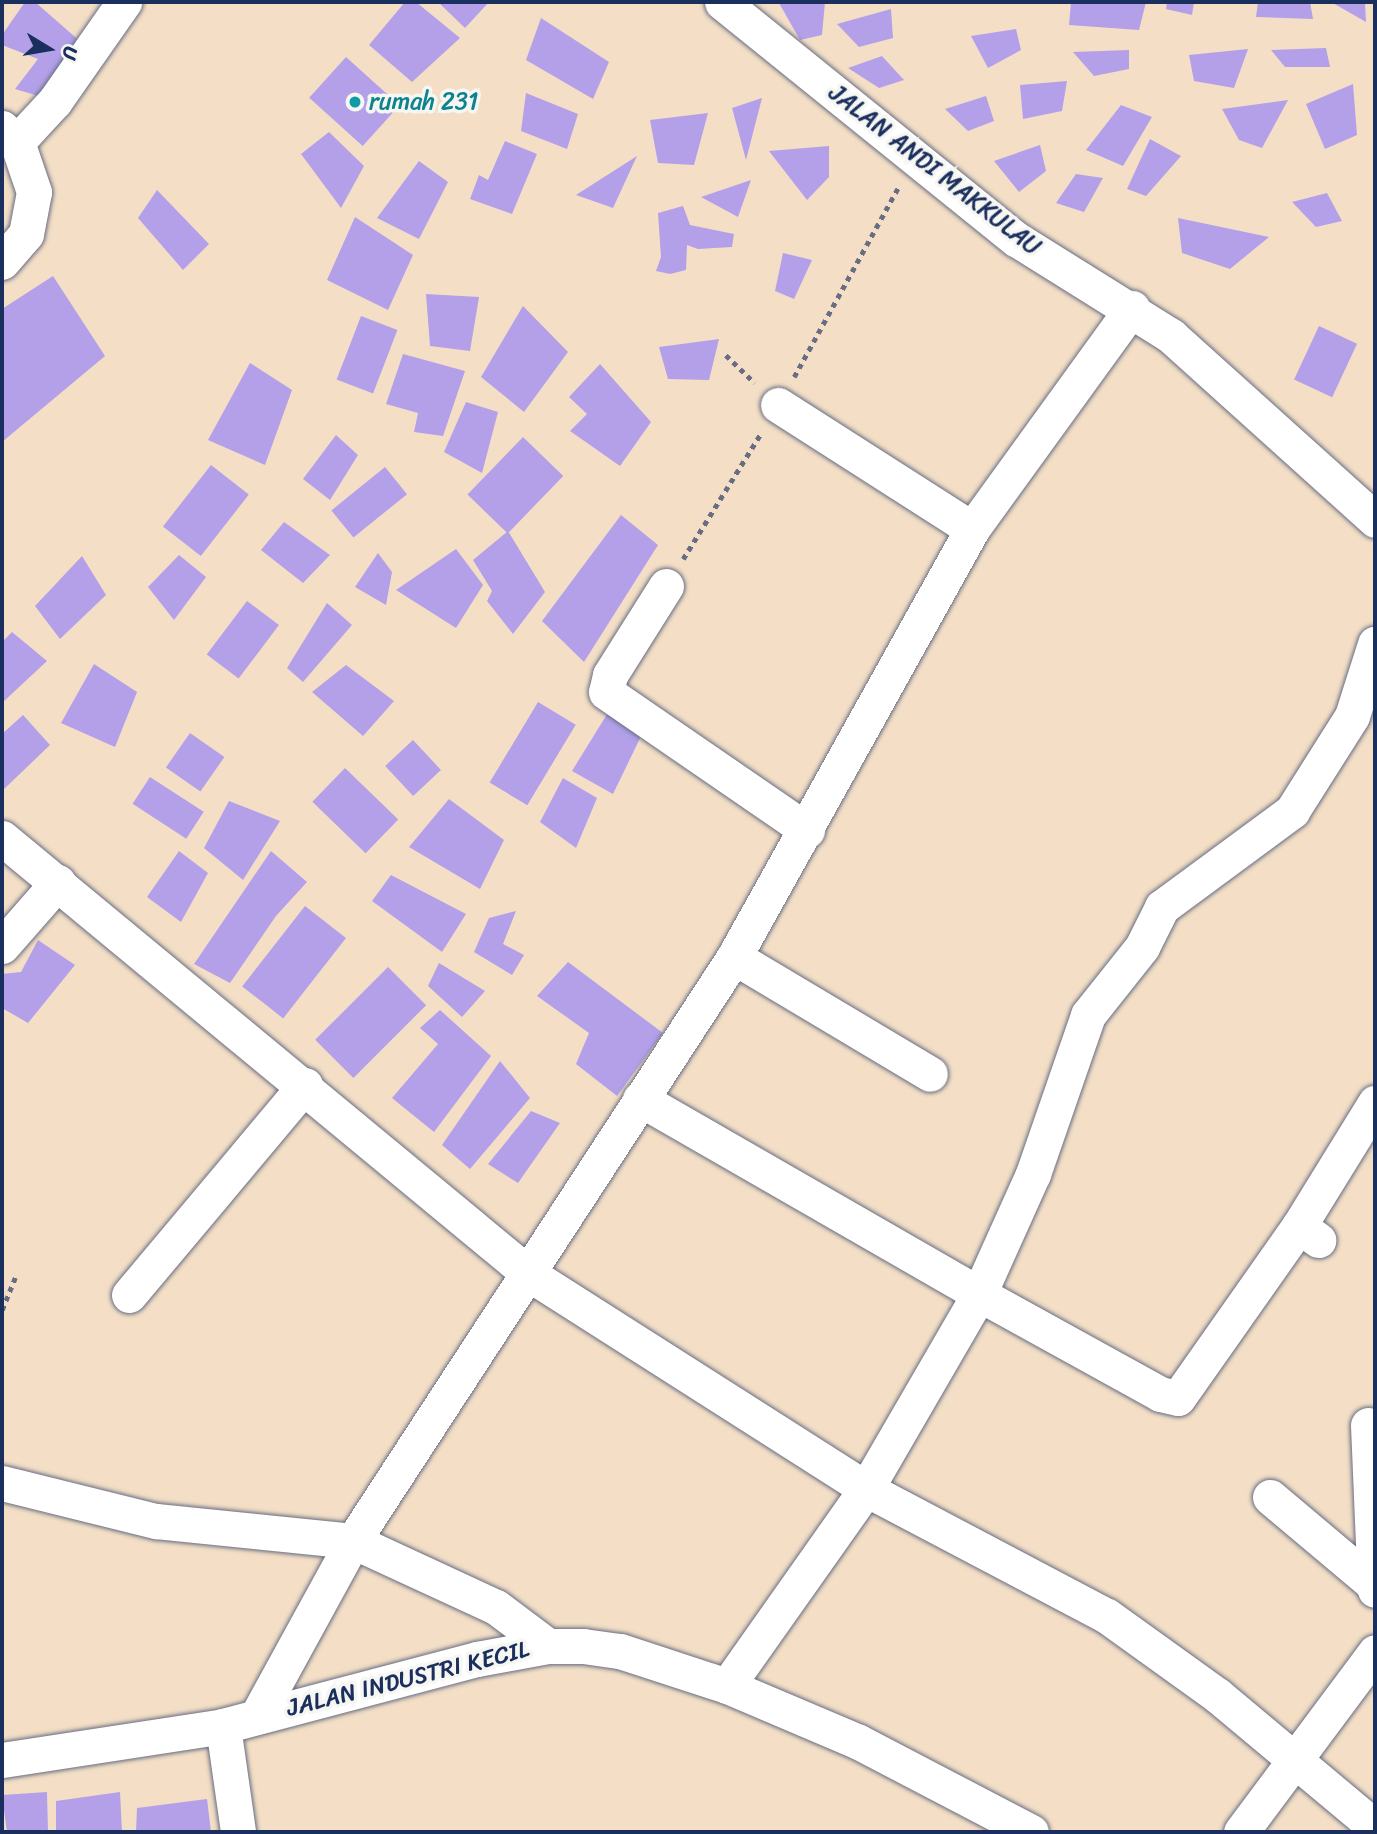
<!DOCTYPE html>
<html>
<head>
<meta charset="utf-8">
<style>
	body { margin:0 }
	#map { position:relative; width:1377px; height:1834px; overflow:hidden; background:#f4dfc6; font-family:Sriracha,sans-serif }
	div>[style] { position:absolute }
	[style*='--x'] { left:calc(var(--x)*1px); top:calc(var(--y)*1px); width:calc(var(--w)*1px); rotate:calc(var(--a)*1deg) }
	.building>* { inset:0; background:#b3a0e9; transform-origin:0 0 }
	.path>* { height:4.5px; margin-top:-2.25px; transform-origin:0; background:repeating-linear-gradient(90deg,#676d82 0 5px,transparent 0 10px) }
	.roads { filter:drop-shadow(0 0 2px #676d82) drop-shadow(0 0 2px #676d82) }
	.street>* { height:35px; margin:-17.5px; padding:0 17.5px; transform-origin:17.5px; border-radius:17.5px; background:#fff }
	.dots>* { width:19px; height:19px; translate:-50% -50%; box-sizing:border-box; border:4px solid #f6f6f2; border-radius:50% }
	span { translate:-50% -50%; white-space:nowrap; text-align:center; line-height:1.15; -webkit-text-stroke:7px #f6f6f2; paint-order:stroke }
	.culture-label { font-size:24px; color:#0d838f }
	.left { translate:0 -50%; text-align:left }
	.street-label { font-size:24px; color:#1b2f5e }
	.frame { position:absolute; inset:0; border:4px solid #1b2f5e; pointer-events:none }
	.north { position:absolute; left:14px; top:14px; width:70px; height:70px; -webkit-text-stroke:5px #f6f6f2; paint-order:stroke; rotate:101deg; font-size:19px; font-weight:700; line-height:28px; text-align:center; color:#1b2f5e }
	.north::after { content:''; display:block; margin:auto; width:24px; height:32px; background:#1b2f5e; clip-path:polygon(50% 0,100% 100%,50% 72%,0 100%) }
</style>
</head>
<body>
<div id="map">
	<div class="building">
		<div style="clip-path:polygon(25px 2px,35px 2px,82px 43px,52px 100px,15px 89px,38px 59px,2px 45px,2px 35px)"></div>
		<div style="clip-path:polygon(405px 2px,416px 2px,460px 38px,412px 82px,369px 45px)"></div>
		<div style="clip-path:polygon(438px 2px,489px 2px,465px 28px)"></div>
		<div style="clip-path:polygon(786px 2px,825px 2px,822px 35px,800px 40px,779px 3px)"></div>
		<div style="clip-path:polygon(1071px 2px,1146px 2px,1139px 30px,1069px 25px)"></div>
		<div style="clip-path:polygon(1167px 2px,1194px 2px,1192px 15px,1166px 9px)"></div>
		<div style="clip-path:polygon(1258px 2px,1310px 2px,1313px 19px,1256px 17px)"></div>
		<div style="clip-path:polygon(1331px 2px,1365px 2px,1366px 22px)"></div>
		<div style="clip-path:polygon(891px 9px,893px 38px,859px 47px,837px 24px)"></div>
		<div style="clip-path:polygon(541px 18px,609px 62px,593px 99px,526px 60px)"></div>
		<div style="clip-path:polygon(1016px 29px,1021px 50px,988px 68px,971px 36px)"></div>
		<div style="clip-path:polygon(1326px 48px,1330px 67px,1285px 67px,1271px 50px)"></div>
		<div style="clip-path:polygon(1248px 49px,1234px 88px,1194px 81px,1189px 55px)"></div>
		<div style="clip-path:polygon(1129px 50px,1129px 69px,1094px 76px,1073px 52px)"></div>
		<div style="clip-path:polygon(882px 56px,904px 80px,879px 88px,848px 68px)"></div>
		<div style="left:346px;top:57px;width:72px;height:55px;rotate:42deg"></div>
		<div style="clip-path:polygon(1067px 81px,1062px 111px,1023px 119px,1020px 85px)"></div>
		<div style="clip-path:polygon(1353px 84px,1357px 135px,1325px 149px,1306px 104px)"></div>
		<div style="clip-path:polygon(526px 93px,578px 114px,567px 149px,521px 131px)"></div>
		<div style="clip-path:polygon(986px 96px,994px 121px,968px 131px,945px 109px)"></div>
		<div style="clip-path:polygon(762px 98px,746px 160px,732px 108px)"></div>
		<div style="clip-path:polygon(1288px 100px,1262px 148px,1239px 140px,1222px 109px)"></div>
		<div style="clip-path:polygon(1121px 105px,1152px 117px,1123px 166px,1086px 150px)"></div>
		<div style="clip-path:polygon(708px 113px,694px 165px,658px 163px,650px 120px)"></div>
		<div style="clip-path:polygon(329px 132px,364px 166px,341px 208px,301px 154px)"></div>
		<div style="clip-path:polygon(1150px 139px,1181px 156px,1146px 196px,1127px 189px)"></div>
		<div style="clip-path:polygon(505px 141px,537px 154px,512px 214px,470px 199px,479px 175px,488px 180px)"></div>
		<div style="clip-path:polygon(1040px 145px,1046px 171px,1019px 192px,994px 161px)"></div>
		<div style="clip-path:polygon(829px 146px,829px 177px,807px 200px,769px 151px)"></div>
		<div style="clip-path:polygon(637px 156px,613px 208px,576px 195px)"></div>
		<div style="clip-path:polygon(419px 161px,448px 182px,419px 239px,377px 218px)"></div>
		<div style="clip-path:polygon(1076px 174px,1103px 178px,1084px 212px,1056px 203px)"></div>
		<div style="clip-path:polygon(751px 180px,738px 217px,701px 197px)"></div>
		<div style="clip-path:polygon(157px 190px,209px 244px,183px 270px,138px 218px)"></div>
		<div style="clip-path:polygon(1327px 193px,1342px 221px,1316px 227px,1292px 202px)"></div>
		<div style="clip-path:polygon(683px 206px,690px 225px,734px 234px,732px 247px,698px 249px,687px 245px,686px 270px,670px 274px,656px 271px,661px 257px,658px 213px)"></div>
		<div style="clip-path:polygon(355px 217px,413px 255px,388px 310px,327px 280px)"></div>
		<div style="clip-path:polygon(1178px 218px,1269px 237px,1230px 269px,1182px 253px)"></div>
		<div style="clip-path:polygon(783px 253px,812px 260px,794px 299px,775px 291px)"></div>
		<div style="clip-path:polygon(53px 276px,105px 356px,2px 442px,2px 309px)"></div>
		<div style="clip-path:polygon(426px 294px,479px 297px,470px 351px,430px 346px)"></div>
		<div style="clip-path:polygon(523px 306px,568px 352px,524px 412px,481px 377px)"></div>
		<div style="left:361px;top:316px;width:39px;height:68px;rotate:21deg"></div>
		<div style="left:1319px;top:326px;width:42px;height:59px;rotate:25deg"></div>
		<div style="clip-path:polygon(719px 339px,709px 380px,668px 379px,659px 347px)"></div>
		<div style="clip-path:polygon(403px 354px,465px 371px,443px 436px,414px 432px,418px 413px,386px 404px)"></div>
		<div style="clip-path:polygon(250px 363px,292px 390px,265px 465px,208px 440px)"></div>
		<div style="clip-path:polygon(600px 364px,651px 422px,620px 466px,570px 431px,587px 414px,569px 397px)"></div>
		<div style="clip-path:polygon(466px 402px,498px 412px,482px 473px,444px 452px)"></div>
		<div style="clip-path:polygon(336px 435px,358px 455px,330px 500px,303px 479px)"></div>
		<div style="left:523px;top:437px;width:56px;height:80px;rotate:44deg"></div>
		<div style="left:211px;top:465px;width:48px;height:78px;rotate:38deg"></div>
		<div style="left:385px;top:467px;width:35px;height:69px;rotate:51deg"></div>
		<div style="clip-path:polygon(621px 515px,658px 545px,584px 662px,542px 621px)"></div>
		<div style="clip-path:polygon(284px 522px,330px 555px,303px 583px,261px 550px)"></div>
		<div style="clip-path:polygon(508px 531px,545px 592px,513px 634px,487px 601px,492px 591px,473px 560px)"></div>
		<div style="clip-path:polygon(456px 549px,483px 585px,456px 628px,396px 590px)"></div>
		<div style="clip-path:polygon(378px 553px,392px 572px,386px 605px,355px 587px)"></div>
		<div style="clip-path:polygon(179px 555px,206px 577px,174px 620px,148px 587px)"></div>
		<div style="clip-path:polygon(82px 556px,106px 595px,60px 639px,35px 606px)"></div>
		<div style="left:247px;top:601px;width:40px;height:67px;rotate:37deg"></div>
		<div style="clip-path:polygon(327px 603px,352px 625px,303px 682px,287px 668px)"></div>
		<div style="clip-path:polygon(12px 632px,47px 661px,2px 703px,2px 642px)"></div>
		<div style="clip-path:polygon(94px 664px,137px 692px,115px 747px,61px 723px)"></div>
		<div style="clip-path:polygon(346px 665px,394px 701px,363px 736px,312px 692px)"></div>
		<div style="left:538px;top:702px;width:44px;height:94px;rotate:31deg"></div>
		<div style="clip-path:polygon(609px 711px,644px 730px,613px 794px,572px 771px)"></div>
		<div style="clip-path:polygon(23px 715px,50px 745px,2px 791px,2px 734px)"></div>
		<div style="left:190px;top:733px;width:42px;height:42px;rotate:35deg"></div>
		<div style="left:413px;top:740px;width:41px;height:38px;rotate:47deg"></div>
		<div style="left:345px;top:768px;width:74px;height:47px;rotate:44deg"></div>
		<div style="left:150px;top:777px;width:64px;height:32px;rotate:33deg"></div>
		<div style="clip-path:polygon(563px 778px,597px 798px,576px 848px,540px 822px)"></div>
		<div style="clip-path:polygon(449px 799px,504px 840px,480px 889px,409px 847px)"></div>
		<div style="clip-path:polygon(229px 801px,280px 821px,243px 880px,204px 848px)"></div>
		<div style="clip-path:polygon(179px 851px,208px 873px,181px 922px,147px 897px)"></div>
		<div style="clip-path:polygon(271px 851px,307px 882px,276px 916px,230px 983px,194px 964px)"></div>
		<div style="clip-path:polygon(391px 875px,466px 914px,442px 952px,372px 901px)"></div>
		<div style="left:305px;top:906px;width:52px;height:102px;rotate:38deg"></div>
		<div style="clip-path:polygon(516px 911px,503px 944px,524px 955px,512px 975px,474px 952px,489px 918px)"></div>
		<div style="clip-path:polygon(38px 940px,75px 965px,28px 1023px,2px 1008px,2px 974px,21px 972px)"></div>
		<div style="clip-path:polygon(568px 962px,663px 1033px,617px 1096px,576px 1064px,589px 1033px,537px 996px)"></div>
		<div style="clip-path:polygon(439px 963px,485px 991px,462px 1017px,428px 986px)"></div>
		<div style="left:388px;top:967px;width:54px;height:103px;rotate:45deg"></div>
		<div style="clip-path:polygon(440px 1010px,491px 1056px,434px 1132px,392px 1098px,438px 1044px,420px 1028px)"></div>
		<div style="clip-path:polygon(500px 1061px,530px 1098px,470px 1169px,442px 1145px)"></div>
		<div style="clip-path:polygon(531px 1111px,560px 1123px,518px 1183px,488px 1164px)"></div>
		<div style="clip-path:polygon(47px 1792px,48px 1832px,7px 1832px,2px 1795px)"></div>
		<div style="clip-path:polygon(120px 1792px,122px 1832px,56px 1832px,56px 1801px)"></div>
		<div style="clip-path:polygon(207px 1799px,211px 1832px,136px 1832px,137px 1808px)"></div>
	</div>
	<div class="path">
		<div style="--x:726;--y:355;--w:40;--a:44"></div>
		<div style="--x:794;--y:377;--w:218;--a:-61.2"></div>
		<div style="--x:683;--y:559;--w:148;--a:-58.2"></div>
		<div style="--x:2;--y:1310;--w:35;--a:-68"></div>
	</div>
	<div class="roads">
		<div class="street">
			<div style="--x:722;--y:2;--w:378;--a:38.9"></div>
			<div style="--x:1016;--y:239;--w:183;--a:32"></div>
			<div style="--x:1171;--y:336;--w:275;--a:42"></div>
			<div style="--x:2;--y:128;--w:21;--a:43"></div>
			<div style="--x:17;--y:142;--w:53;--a:71.2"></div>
			<div style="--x:34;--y:192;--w:43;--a:100.8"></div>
			<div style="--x:26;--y:234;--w:37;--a:131"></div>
			<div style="--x:17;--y:142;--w:56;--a:-47.2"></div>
			<div style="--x:55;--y:101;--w:121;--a:-55.1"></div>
			<div style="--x:778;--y:405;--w:230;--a:32.6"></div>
			<div style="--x:666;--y:586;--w:105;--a:122.2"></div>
			<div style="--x:610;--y:675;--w:17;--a:103"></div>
			<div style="--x:606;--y:692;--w:244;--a:34.5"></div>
			<div style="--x:2;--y:838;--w:684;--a:39.6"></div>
			<div style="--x:529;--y:1274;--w:400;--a:32.5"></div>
			<div style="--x:866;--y:1489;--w:272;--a:27.8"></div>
			<div style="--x:1107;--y:1616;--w:135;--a:35.7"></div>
			<div style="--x:1217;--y:1695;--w:206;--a:39.9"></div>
			<div style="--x:2;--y:946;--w:85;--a:-48.8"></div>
			<div style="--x:734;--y:957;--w:228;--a:30.8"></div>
			<div style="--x:640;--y:1099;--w:391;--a:29.9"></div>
			<div style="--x:979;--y:1294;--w:207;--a:28.9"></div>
			<div style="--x:1160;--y:1394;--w:18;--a:13"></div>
			<div style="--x:1178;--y:1398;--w:210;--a:-54.9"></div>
			<div style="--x:1299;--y:1226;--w:24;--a:36"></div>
			<div style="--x:1299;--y:1226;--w:145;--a:-58.3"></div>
			<div style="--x:129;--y:1295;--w:274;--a:-50"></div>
			<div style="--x:1368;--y:1425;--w:165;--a:87.6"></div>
			<div style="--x:2;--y:1483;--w:159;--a:13.9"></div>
			<div style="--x:156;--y:1521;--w:198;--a:5.8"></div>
			<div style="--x:353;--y:1541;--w:157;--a:24.8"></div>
			<div style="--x:496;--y:1607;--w:65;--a:36.9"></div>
			<div style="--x:1270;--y:1497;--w:133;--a:40.1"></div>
			<div style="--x:727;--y:1686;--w:241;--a:-54.8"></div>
			<div style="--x:866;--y:1489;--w:225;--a:-59.9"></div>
			<div style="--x:979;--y:1294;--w:132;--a:-65.8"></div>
			<div style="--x:1033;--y:1174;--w:168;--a:-70.9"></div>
			<div style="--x:1088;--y:1015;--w:87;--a:-51.5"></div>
			<div style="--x:1142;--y:947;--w:45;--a:-63.4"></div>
			<div style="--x:1162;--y:907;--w:162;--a:-36.4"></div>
			<div style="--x:1292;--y:811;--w:112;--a:-57.7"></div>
			<div style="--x:1352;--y:716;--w:76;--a:-72.3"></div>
			<div style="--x:257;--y:1716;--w:200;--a:-61.3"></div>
			<div style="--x:353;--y:1541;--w:697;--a:-56.88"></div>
			<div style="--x:734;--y:957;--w:490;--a:-60.9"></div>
			<div style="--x:972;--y:529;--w:273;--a:-54.1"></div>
			<div style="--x:223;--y:1726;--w:107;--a:81.9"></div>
			<div style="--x:2;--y:1760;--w:224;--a:-8.7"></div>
			<div style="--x:223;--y:1726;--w:263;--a:-14.8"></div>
			<div style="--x:477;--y:1659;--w:72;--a:-10.4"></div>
			<div style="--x:548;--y:1646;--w:35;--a:0"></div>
			<div style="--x:583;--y:1646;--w:37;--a:8"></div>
			<div style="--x:620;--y:1651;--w:113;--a:18.1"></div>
			<div style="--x:727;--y:1686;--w:143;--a:23"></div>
			<div style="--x:859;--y:1742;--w:194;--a:27.6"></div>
			<div style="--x:1241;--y:1832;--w:224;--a:-53.3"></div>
		</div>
	</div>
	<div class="dots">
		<div style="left:355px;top:102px;background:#0f9aa8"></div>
	</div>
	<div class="culture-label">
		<span class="left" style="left:369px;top:102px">rumah 231</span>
	</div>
	<div class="street-label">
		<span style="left:935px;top:170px;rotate:38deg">JALAN ANDI MAKKULAU</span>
		<span style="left:408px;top:1679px;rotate:-14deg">JALAN INDUSTRI KECIL</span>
	</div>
	<div class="frame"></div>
	<div class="north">U</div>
</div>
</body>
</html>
